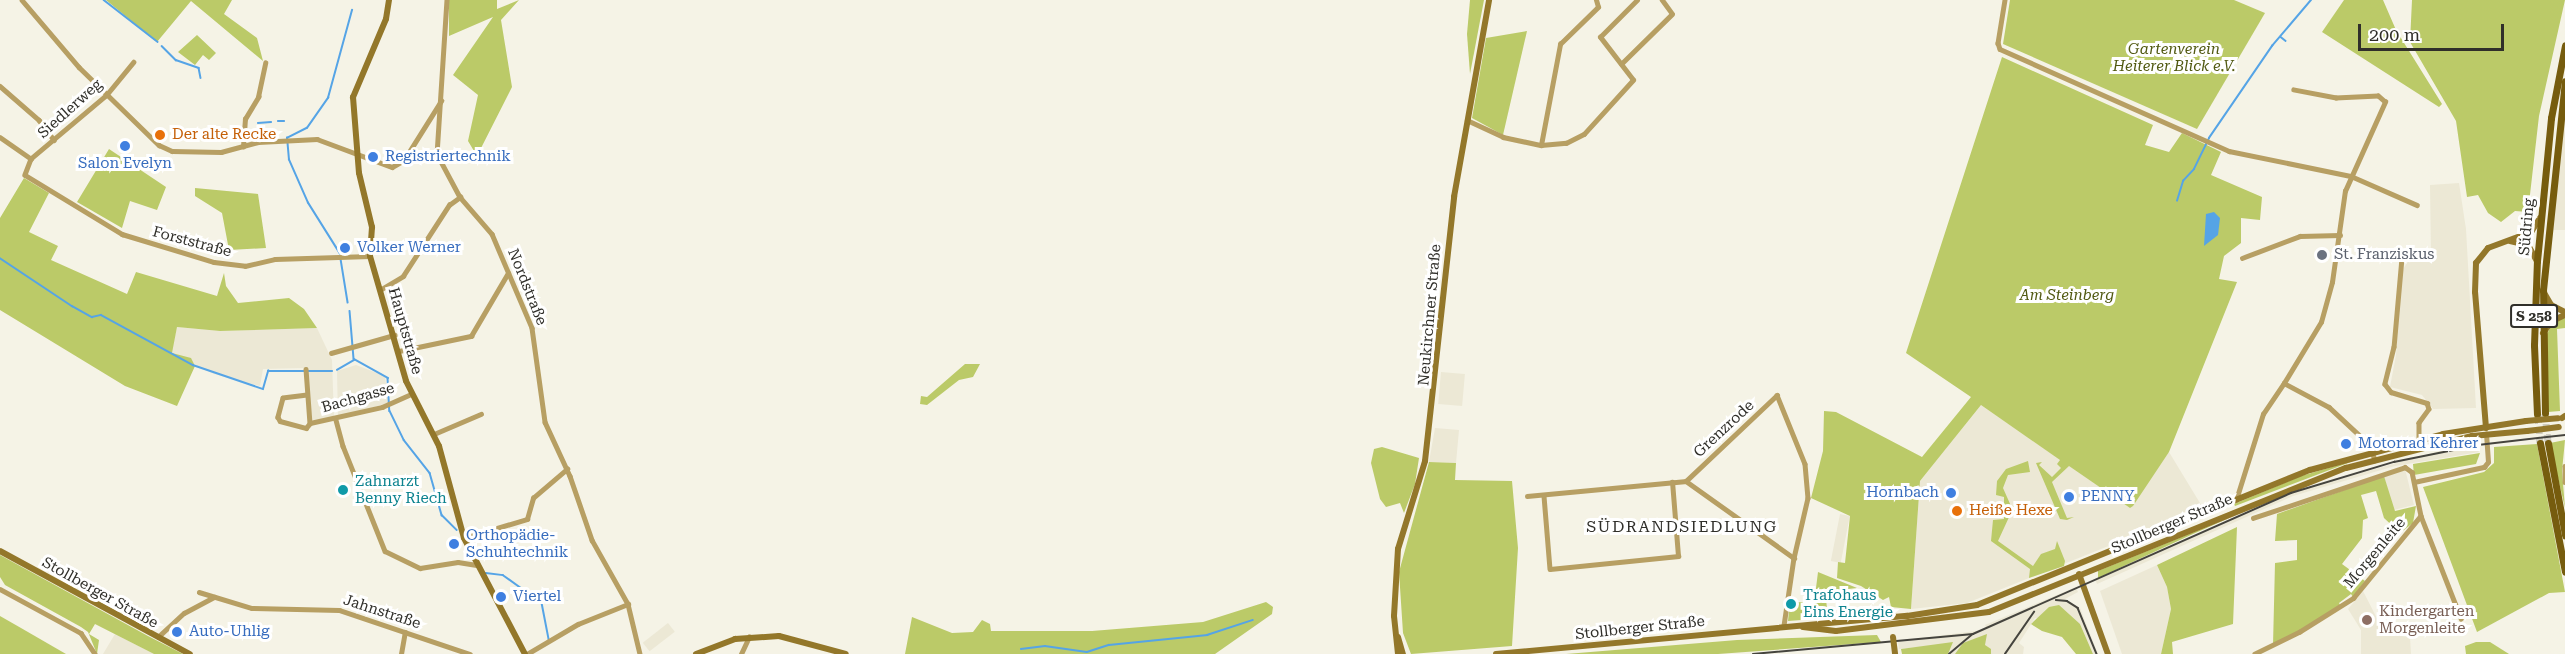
<!DOCTYPE html>
<html>
<head>
<meta charset="utf-8">
<style>
	body { margin:0 }
	#map { position:relative; width:2565px; height:654px; overflow:hidden; background:#f5f3e6; font-family:"Roboto Serif",serif }
	div>[style] { position:absolute }
	[style*='--x'] { left:calc(var(--x)*1px); top:calc(var(--y)*1px); width:calc(var(--w)*1px); rotate:calc(var(--a)*1deg) }
	.built>* { inset:0; background:#ece8d5; transform-origin:0 0 }
	.green>* { inset:0; background:#bbca68 }
	.water>* { inset:0; background:#55a4e6 }
	.stream>* { height:1.5px; margin:-0.75px; padding:0 0.75px; transform-origin:0.75px; border-radius:0.75px; background:#55a4e6 }
	.primary-tunnel>* { height:7px; margin-top:-3.5px; transform-origin:0; background:repeating-linear-gradient(90deg,#ceccc0 0 7px,transparent 0 10.5px) }
	.street>* { height:4.5px; margin:-2.25px; padding:0 2.25px; transform-origin:2.25px; border-radius:2.25px; background:#b79f63 }
	.secondary>* { height:6px; margin:-3px; padding:0 3px; transform-origin:3px; border-radius:3px; background:#93772a }
	.primary>* { height:7px; margin:-3.5px; padding:0 3.5px; transform-origin:3.5px; border-radius:3.5px; background:#765c0e }
	.tram>* { height:1.5px; margin:-0.75px; padding:0 0.75px; transform-origin:0.75px; border-radius:0.75px; background:#45443e }
	.secondary-bridge>* { height:6px; margin:-3px; padding:0 3px; transform-origin:3px; border-radius:3px; background:#93772a }
	.dots>* { width:16px; height:16px; translate:-50% -50%; box-sizing:border-box; border:3px solid #fff; border-radius:50% }
	span { translate:-50% -50%; white-space:nowrap; text-align:center; line-height:1.15; -webkit-text-stroke:6px #fff; paint-order:stroke }
	.shield-label span { padding:2px 4px; background:#fff; border:2px solid; border-radius:4px; -webkit-text-stroke-width:0 }
	.shield-label { font-size:14px; color:#302f2a; font-weight:700 }
	.park-label { font-size:15px; color:#515911; font-style:italic }
	.street-label { font-size:15px; color:#302f2a }
	.food-label { font-size:15px; color:#c56008 }
	.left { translate:0 -50%; text-align:left }
	.shop-label { font-size:15px; color:#366cbe }
	.right { translate:-100% -50%; text-align:right }
	.worship-label { font-size:15px; color:#5b616d }
	.culture-label { font-size:15px; color:#0d838f }
	.education-label { font-size:15px; color:#785e54 }
	.neighbourhood-label { font-size:16px; color:#302f2a; letter-spacing:1.5px }
	.scale { position:absolute; left:2358px; top:24px; width:146px; height:27px; box-sizing:border-box; border:3px solid #302f2a; border-top:0; padding-left:8px; font-size:18px; line-height:21px; white-space:nowrap; color:#302f2a; -webkit-text-stroke:4px #fff; paint-order:stroke }
</style>
</head>
<body>
<div id="map">
	<div class="built">
		<div style="clip-path:polygon(2565px 115px,2565px 230px,2553px 230px,2559px 149px)"></div>
		<div style="clip-path:polygon(2459px 183px,2466px 229px,2476px 408px,2433px 409px,2422px 395px,2390px 387px,2396px 355px,2401px 272px,2409px 260px,2431px 255px,2430px 185px)"></div>
		<div style="clip-path:polygon(177px 327px,220px 331px,317px 328px,332px 360px,334px 419px,312px 420px,306px 368px,263px 369px,260px 386px,214px 374px,171px 353px)"></div>
		<div style="clip-path:polygon(356px 365px,385px 376px,388px 403px,338px 418px,337px 371px)"></div>
		<div style="left:1441px;top:372px;width:24px;height:32px;rotate:5deg"></div>
		<div style="clip-path:polygon(1981px 405px,2130px 508px,2169px 452px,2203px 508px,1967px 603px,1911px 609px,1920px 481px)"></div>
		<div style="clip-path:polygon(1435px 428px,1459px 430px,1456px 463px,1429px 462px)"></div>
		<div style="clip-path:polygon(2469px 443px,2476px 445px,2479px 452px,2395px 466px,2293px 496px,2097px 584px,2095px 579px,2291px 492px)"></div>
		<div style="left:2405px;top:469px;width:37px;height:22px;rotate:76deg"></div>
		<div style="left:1840px;top:514px;width:10px;height:48px;rotate:11deg"></div>
		<div style="clip-path:polygon(2157px 565px,2167px 587px,2171px 609px,2161px 654px,2122px 654px,2100px 591px)"></div>
		<div style="clip-path:polygon(2076px 587px,2078px 592px,2065px 599px,2080px 608px,2098px 654px,2093px 654px,2080px 624px,2035px 618px,2019px 643px,2024px 647px,2023px 654px,1933px 654px,1930px 646px,1899px 649px,1898px 641px,1983px 630px,1987px 629px,1985px 625px)"></div>
		<div style="clip-path:polygon(2363px 591px,2385px 634px,2410px 637px,2411px 654px,2361px 654px,2361px 630px,2348px 609px)"></div>
		<div style="left:668px;top:623px;width:11px;height:32px;rotate:52deg"></div>
		<div style="clip-path:polygon(115px 634px,154px 654px,103px 654px)"></div>
	</div>
	<div class="green">
		<div style="clip-path:polygon(106px 0,232px 0,224px 14px,257px 38px,263px 61px,191px 1px,157px 42px)"></div>
		<div style="clip-path:polygon(449px 0,497px 0,497px 9px,519px 0,501px 20px,512px 87px,477px 156px,468px 141px,478px 95px,453px 75px,493px 17px,449px 36px)"></div>
		<div style="clip-path:polygon(1470px 0,1484px 0,1470px 74px,1467px 34px)"></div>
		<div style="clip-path:polygon(2010px 0,2234px 0,2265px 13px,2197px 129px,2003px 44px)"></div>
		<div style="clip-path:polygon(2344px 0,2383px 0,2396px 30px,2442px 104px,2439px 107px,2322px 32px)"></div>
		<div style="clip-path:polygon(2412px 0,2565px 0,2539px 116px,2528px 212px,2515px 211px,2501px 222px,2488px 213px,2478px 195px,2467px 197px,2456px 121px,2410px 42px)"></div>
		<div style="clip-path:polygon(1527px 31px,1503px 135px,1472px 118px,1486px 38px)"></div>
		<div style="clip-path:polygon(197px 35px,216px 53px,209px 60px,203px 55px,195px 65px,178px 52px)"></div>
		<div style="clip-path:polygon(2002px 57px,2153px 125px,2145px 145px,2169px 152px,2182px 133px,2221px 152px,2211px 175px,2262px 197px,2260px 220px,2241px 218px,2241px 243px,2224px 256px,2219px 279px,2237px 282px,2169px 452px,2133px 506px,2130px 508px,2069px 466px,2052px 482px,2067px 518px,2074px 517px,2067px 520px,2060px 519px,2036px 463px,2042px 462px,2039px 465px,2052px 477px,2061px 468px,2057px 464px,2060px 460px,1981px 405px,1920px 481px,1911px 609px,1891px 607px,1889px 597px,1883px 600px,1861px 586px,1837px 578px,1838px 562px,1845px 563px,1850px 516px,1811px 498px,1823px 451px,1824px 411px,1836px 412px,1922px 457px,1971px 397px,1906px 353px)"></div>
		<div style="clip-path:polygon(109px 149px,166px 187px,157px 210px,130px 201px,122px 228px,77px 202px)"></div>
		<div style="clip-path:polygon(24px 178px,49px 193px,29px 232px,58px 246px,51px 260px,127px 294px,136px 272px,217px 296px,224px 273px,226px 286px,238px 303px,289px 298px,304px 309px,317px 328px,220px 331px,177px 327px,172px 353px,191px 358px,195px 366px,177px 406px,125px 386px,0 310px,0 218px)"></div>
		<div style="clip-path:polygon(195px 188px,258px 194px,266px 248px,229px 250px,222px 213px,195px 196px)"></div>
		<div style="clip-path:polygon(2565px 318px,2565px 328px,2557px 329px,2560px 411px,2548px 412px,2547px 334px,2553px 322px)"></div>
		<div style="clip-path:polygon(965px 364px,980px 364px,973px 377px,959px 380px,927px 405px,920px 404px,921px 396px,927px 397px)"></div>
		<div style="clip-path:polygon(2565px 440px,2562px 471px,2565px 508px,2550px 443px)"></div>
		<div style="clip-path:polygon(2537px 444px,2565px 592px,2549px 593px,2477px 632px,2423px 487px,2484px 472px,2494px 463px,2494px 447px)"></div>
		<div style="clip-path:polygon(1382px 447px,1419px 458px,1415px 484px,1404px 513px,1400px 503px,1386px 507px,1380px 499px,1371px 463px,1374px 449px)"></div>
		<div style="clip-path:polygon(2480px 453px,2476px 464px,2414px 475px,2413px 464px)"></div>
		<div style="clip-path:polygon(2356px 460px,2235px 506px,2234px 504px,2301px 476px)"></div>
		<div style="clip-path:polygon(2028px 461px,2030px 472px,2008px 475px,2003px 488px,2011px 506px,2039px 504px,2010px 515px,1998px 541px,2033px 566px,2041px 554px,2055px 549px,2057px 541px,2065px 561px,2064px 566px,2029px 578px,2030px 569px,1991px 541px,1993px 520px,2004px 519px,2004px 497px,1996px 495px,1997px 481px,2006px 469px)"></div>
		<div style="clip-path:polygon(1429px 462px,1456px 463px,1455px 480px,1512px 481px,1518px 548px,1512px 646px,1411px 654px,1403px 633px,1399px 572px)"></div>
		<div style="clip-path:polygon(2384px 476px,2395px 511px,2416px 506px,2413px 523px,2400px 533px,2384px 518px,2376px 491px,2361px 495px,2368px 518px,2363px 520px,2362px 538px,2342px 564px,2365px 581px,2353px 597px,2351px 594px,2339px 603px,2341px 607px,2273px 645px,2275px 563px,2297px 560px,2297px 540px,2275px 541px,2277px 514px)"></div>
		<div style="clip-path:polygon(2236px 515px,2193px 534px,2098px 578px,2098px 571px)"></div>
		<div style="clip-path:polygon(2237px 527px,2233px 624px,2172px 642px,2173px 654px,2161px 654px,2171px 609px,2167px 587px,2157px 565px)"></div>
		<div style="clip-path:polygon(0 555px,148px 636px,183px 654px,154px 654px,95px 624px,89px 634px,99px 640px,97px 654px,88px 632px,81px 627px,5px 585px,0 577px)"></div>
		<div style="clip-path:polygon(1818px 572px,1857px 588px,1831px 591px,1832px 598px,1826px 599px,1828px 618px,1788px 621px,1790px 601px,1814px 604px)"></div>
		<div style="clip-path:polygon(1266px 602px,1273px 607px,1272px 614px,1215px 654px,905px 654px,912px 617px,952px 633px,973px 632px,982px 620px,990px 624px,991px 631px,1092px 631px,1203px 622px)"></div>
		<div style="clip-path:polygon(2059px 605px,2080px 624px,2093px 654px,2076px 654px,2062px 637px,2042px 631px,2031px 624px,2049px 607px)"></div>
		<div style="clip-path:polygon(0 616px,21px 628px,66px 654px,0 654px)"></div>
		<div style="clip-path:polygon(1987px 634px,1985px 645px,1991px 649px,1991px 654px,1955px 654px,1963px 643px)"></div>
		<div style="clip-path:polygon(1877px 635px,1881px 642px,1718px 654px,1566px 654px,1737px 640px)"></div>
		<div style="clip-path:polygon(1953px 642px,1948px 654px,1902px 654px,1901px 649px)"></div>
		<div style="clip-path:polygon(2476px 642px,2490px 642px,2509px 654px,2466px 654px,2465px 646px)"></div>
	</div>
	<div class="water">
		<div style="clip-path:polygon(2214px 212px,2220px 218px,2218px 235px,2204px 246px,2206px 214px)"></div>
	</div>
	<div class="stream">
		<div style="--x:104;--y:0;--w:68;--a:37.9"></div>
		<div style="--x:2281;--y:37;--w:6;--a:39"></div>
		<div style="--x:162;--y:46;--w:20;--a:45"></div>
		<div style="--x:176;--y:60;--w:24;--a:19"></div>
		<div style="--x:199;--y:68;--w:10;--a:79"></div>
		<div style="--x:278;--y:121;--w:6;--a:0"></div>
		<div style="--x:258;--y:123;--w:13;--a:-4"></div>
		<div style="--x:2177;--y:201;--w:21;--a:-73"></div>
		<div style="--x:2183;--y:181;--w:16;--a:-47"></div>
		<div style="--x:2194;--y:169;--w:34;--a:-64"></div>
		<div style="--x:2209;--y:138;--w:112;--a:-55.6"></div>
		<div style="--x:2272;--y:46;--w:60;--a:-49.7"></div>
		<div style="--x:340;--y:254;--w:60;--a:-122.1"></div>
		<div style="--x:308;--y:203;--w:47;--a:-113.8"></div>
		<div style="--x:289;--y:160;--w:22;--a:-95"></div>
		<div style="--x:287;--y:138;--w:22;--a:-27"></div>
		<div style="--x:307;--y:128;--w:37;--a:-55"></div>
		<div style="--x:328;--y:98;--w:91;--a:-74.7"></div>
		<div style="--x:0;--y:258;--w:87;--a:33.7"></div>
		<div style="--x:72;--y:306;--w:23;--a:29"></div>
		<div style="--x:92;--y:317;--w:9;--a:-13"></div>
		<div style="--x:101;--y:315;--w:105;--a:28.5"></div>
		<div style="--x:193;--y:365;--w:74;--a:18.9"></div>
		<div style="--x:263;--y:389;--w:19;--a:-74"></div>
		<div style="--x:268;--y:371;--w:64;--a:0"></div>
		<div style="--x:341;--y:259;--w:44;--a:80.8"></div>
		<div style="--x:350;--y:311;--w:48;--a:85.2"></div>
		<div style="--x:354;--y:359;--w:39;--a:29"></div>
		<div style="--x:388;--y:378;--w:33;--a:87"></div>
		<div style="--x:390;--y:411;--w:32;--a:64"></div>
		<div style="--x:404;--y:440;--w:42;--a:51.8"></div>
		<div style="--x:430;--y:473;--w:44;--a:74.1"></div>
		<div style="--x:442;--y:515;--w:21;--a:45"></div>
		<div style="--x:337;--y:370;--w:20;--a:-30"></div>
		<div style="--x:486;--y:573;--w:17;--a:7"></div>
		<div style="--x:503;--y:575;--w:48;--a:35.7"></div>
		<div style="--x:542;--y:603;--w:38;--a:79"></div>
		<div style="--x:1021;--y:649;--w:24;--a:-7"></div>
		<div style="--x:1045;--y:646;--w:42;--a:8.1"></div>
		<div style="--x:1087;--y:652;--w:23;--a:-18"></div>
		<div style="--x:1109;--y:645;--w:99;--a:-5.8"></div>
		<div style="--x:1207;--y:635;--w:48;--a:-18.1"></div>
	</div>
	<div class="primary-tunnel">
		<div style="--x:2545;--y:413;--w:30;--a:84"></div>
		<div style="--x:2538;--y:416;--w:27;--a:86"></div>
	</div>
	<div class="street">
		<div style="--x:22;--y:0;--w:88;--a:49.6"></div>
		<div style="--x:79;--y:67;--w:112;--a:44.3"></div>
		<div style="--x:159;--y:145;--w:14;--a:25"></div>
		<div style="--x:172;--y:151;--w:49;--a:1.2"></div>
		<div style="--x:221;--y:152;--w:38;--a:-15"></div>
		<div style="--x:258;--y:142;--w:59;--a:-2.9"></div>
		<div style="--x:317;--y:139;--w:80;--a:20.5"></div>
		<div style="--x:392;--y:167;--w:14;--a:-30"></div>
		<div style="--x:404;--y:160;--w:70;--a:-57.9"></div>
		<div style="--x:447;--y:0;--w:154;--a:93.7"></div>
		<div style="--x:437;--y:154;--w:49;--a:61.9"></div>
		<div style="--x:460;--y:197;--w:49;--a:49.1"></div>
		<div style="--x:492;--y:234;--w:102;--a:66.9"></div>
		<div style="--x:532;--y:328;--w:95;--a:82.1"></div>
		<div style="--x:545;--y:422;--w:60;--a:65.2"></div>
		<div style="--x:570;--y:476;--w:68;--a:71"></div>
		<div style="--x:592;--y:540;--w:73;--a:60.6"></div>
		<div style="--x:628;--y:604;--w:51;--a:76.5"></div>
		<div style="--x:2005;--y:0;--w:44;--a:99.2"></div>
		<div style="--x:1998;--y:43;--w:6;--a:72"></div>
		<div style="--x:2000;--y:49;--w:251;--a:24"></div>
		<div style="--x:2229;--y:151;--w:125;--a:11.6"></div>
		<div style="--x:2351;--y:176;--w:72;--a:23.7"></div>
		<div style="--x:134;--y:62;--w:43;--a:129.3"></div>
		<div style="--x:107;--y:95;--w:99;--a:139.9"></div>
		<div style="--x:31;--y:159;--w:17;--a:111"></div>
		<div style="--x:25;--y:175;--w:114;--a:31.3"></div>
		<div style="--x:122;--y:234;--w:96;--a:16.9"></div>
		<div style="--x:214;--y:262;--w:31;--a:7"></div>
		<div style="--x:245;--y:266;--w:31;--a:-13"></div>
		<div style="--x:275;--y:259;--w:95;--a:-1.8"></div>
		<div style="--x:1621;--y:64;--w:71;--a:-44.4"></div>
		<div style="--x:1672;--y:14;--w:17;--a:-126"></div>
		<div style="--x:0;--y:86;--w:52;--a:41.1"></div>
		<div style="--x:39;--y:120;--w:25;--a:53"></div>
		<div style="--x:1467;--y:120;--w:40;--a:25"></div>
		<div style="--x:1503;--y:137;--w:39;--a:12"></div>
		<div style="--x:1541;--y:145;--w:103;--a:-79.3"></div>
		<div style="--x:1560;--y:44;--w:53;--a:-44.2"></div>
		<div style="--x:1598;--y:7;--w:7;--a:-106"></div>
		<div style="--x:0;--y:137;--w:38;--a:35"></div>
		<div style="--x:1541;--y:145;--w:25;--a:-5"></div>
		<div style="--x:1566;--y:143;--w:20;--a:-27"></div>
		<div style="--x:1584;--y:134;--w:73;--a:-47.8"></div>
		<div style="--x:1633;--y:80;--w:54;--a:-127.5"></div>
		<div style="--x:1600;--y:37;--w:52;--a:-45"></div>
		<div style="--x:243;--y:147;--w:28;--a:-86"></div>
		<div style="--x:245;--y:119;--w:26;--a:-59"></div>
		<div style="--x:258;--y:97;--w:35;--a:-78"></div>
		<div style="--x:2242;--y:258;--w:62;--a:-20.8"></div>
		<div style="--x:2300;--y:236;--w:40;--a:-1.4"></div>
		<div style="--x:2402;--y:258;--w:89;--a:95.1"></div>
		<div style="--x:2394;--y:347;--w:38;--a:104"></div>
		<div style="--x:2385;--y:384;--w:10;--a:53"></div>
		<div style="--x:2391;--y:392;--w:38;--a:17"></div>
		<div style="--x:2427;--y:403;--w:6;--a:72"></div>
		<div style="--x:2429;--y:409;--w:17;--a:126"></div>
		<div style="--x:2419;--y:423;--w:16;--a:90"></div>
		<div style="--x:380;--y:290;--w:27;--a:-31"></div>
		<div style="--x:403;--y:276;--w:85;--a:-57.1"></div>
		<div style="--x:449;--y:205;--w:14;--a:-36"></div>
		<div style="--x:399;--y:351;--w:74;--a:-11.8"></div>
		<div style="--x:471;--y:336;--w:73;--a:-59.6"></div>
		<div style="--x:331;--y:353;--w:66;--a:-15.9"></div>
		<div style="--x:306;--y:369;--w:54;--a:85.8"></div>
		<div style="--x:310;--y:423;--w:74;--a:-12.5"></div>
		<div style="--x:382;--y:407;--w:32;--a:-24"></div>
		<div style="--x:2284;--y:383;--w:71;--a:-58.8"></div>
		<div style="--x:2321;--y:322;--w:41;--a:-74.6"></div>
		<div style="--x:2332;--y:282;--w:92;--a:-81.9"></div>
		<div style="--x:2345;--y:191;--w:98;--a:-65.8"></div>
		<div style="--x:2385;--y:102;--w:9;--a:-139"></div>
		<div style="--x:2378;--y:96;--w:42;--a:177.3"></div>
		<div style="--x:2336;--y:98;--w:43;--a:-169.2"></div>
		<div style="--x:307;--y:395;--w:24;--a:173"></div>
		<div style="--x:283;--y:398;--w:20;--a:105"></div>
		<div style="--x:278;--y:417;--w:4;--a:63"></div>
		<div style="--x:280;--y:421;--w:27;--a:15"></div>
		<div style="--x:306;--y:428;--w:6;--a:-51"></div>
		<div style="--x:336;--y:420;--w:27;--a:75"></div>
		<div style="--x:343;--y:446;--w:113;--a:68.2"></div>
		<div style="--x:385;--y:551;--w:39;--a:26"></div>
		<div style="--x:420;--y:568;--w:38;--a:-9"></div>
		<div style="--x:458;--y:562;--w:20;--a:9"></div>
		<div style="--x:434;--y:434;--w:51;--a:-23.1"></div>
		<div style="--x:2565;--y:466;--w:16;--a:90"></div>
		<div style="--x:1686;--y:481;--w:125;--a:-43.4"></div>
		<div style="--x:1777;--y:395;--w:74;--a:67.9"></div>
		<div style="--x:1805;--y:464;--w:34;--a:85"></div>
		<div style="--x:1808;--y:498;--w:62;--a:103.1"></div>
		<div style="--x:1794;--y:558;--w:69;--a:98.4"></div>
		<div style="--x:2414;--y:482;--w:72;--a:-12.1"></div>
		<div style="--x:2484;--y:467;--w:6;--a:-51"></div>
		<div style="--x:2488;--y:462;--w:28;--a:-94"></div>
		<div style="--x:1527;--y:496;--w:160;--a:-5.4"></div>
		<div style="--x:1686;--y:481;--w:133;--a:35.5"></div>
		<div style="--x:1544;--y:496;--w:73;--a:85.3"></div>
		<div style="--x:1550;--y:569;--w:129;--a:-5.8"></div>
		<div style="--x:1678;--y:556;--w:74;--a:-94.6"></div>
		<div style="--x:2236;--y:500;--w:90;--a:-72.6"></div>
		<div style="--x:2263;--y:414;--w:37;--a:-56"></div>
		<div style="--x:2284;--y:383;--w:51;--a:28.1"></div>
		<div style="--x:2329;--y:407;--w:56;--a:42.8"></div>
		<div style="--x:2370;--y:445;--w:16;--a:72"></div>
		<div style="--x:2421;--y:516;--w:110;--a:68.6"></div>
		<div style="--x:2253;--y:518;--w:160;--a:-18.5"></div>
		<div style="--x:2405;--y:467;--w:9;--a:36"></div>
		<div style="--x:2412;--y:472;--w:45;--a:78.4"></div>
		<div style="--x:2421;--y:516;--w:106;--a:129.3"></div>
		<div style="--x:2354;--y:598;--w:64;--a:147.8"></div>
		<div style="--x:2300;--y:632;--w:50;--a:153.9"></div>
		<div style="--x:464;--y:538;--w:66;--a:-16.8"></div>
		<div style="--x:527;--y:519;--w:22;--a:-74"></div>
		<div style="--x:533;--y:498;--w:45;--a:-40.5"></div>
		<div style="--x:0;--y:589;--w:92;--a:28.5"></div>
		<div style="--x:81;--y:633;--w:25;--a:56"></div>
		<div style="--x:199;--y:592;--w:55;--a:16.8"></div>
		<div style="--x:252;--y:608;--w:87;--a:1.3"></div>
		<div style="--x:339;--y:610;--w:138;--a:18.6"></div>
		<div style="--x:158;--y:637;--w:35;--a:-43"></div>
		<div style="--x:184;--y:613;--w:34;--a:-28"></div>
		<div style="--x:401;--y:654;--w:22;--a:-80"></div>
		<div style="--x:527;--y:654;--w:59;--a:-30.5"></div>
		<div style="--x:578;--y:624;--w:54;--a:-21.8"></div>
		<div style="--x:741;--y:654;--w:19;--a:-65"></div>
	</div>
	<div class="secondary">
		<div style="--x:389;--y:0;--w:19;--a:99"></div>
		<div style="--x:386;--y:19;--w:85;--a:112.9"></div>
		<div style="--x:353;--y:97;--w:76;--a:85.5"></div>
		<div style="--x:359;--y:173;--w:56;--a:76.5"></div>
		<div style="--x:372;--y:227;--w:29;--a:94"></div>
		<div style="--x:370;--y:256;--w:130;--a:73.9"></div>
		<div style="--x:406;--y:381;--w:73;--a:63.1"></div>
		<div style="--x:439;--y:446;--w:95;--a:74.8"></div>
		<div style="--x:464;--y:538;--w:131;--a:62.3"></div>
		<div style="--x:2510;--y:241;--w:18;--a:13"></div>
		<div style="--x:2528;--y:245;--w:18;--a:61"></div>
		<div style="--x:2543;--y:291;--w:16;--a:60"></div>
		<div style="--x:2551;--y:305;--w:16;--a:27"></div>
		<div style="--x:2543;--y:333;--w:15;--a:-53"></div>
		<div style="--x:2552;--y:321;--w:14;--a:-25"></div>
		<div style="--x:2562;--y:418;--w:4;--a:-34"></div>
		<div style="--x:2486;--y:428;--w:136;--a:-94.6"></div>
		<div style="--x:2475;--y:292;--w:29;--a:-88"></div>
		<div style="--x:2476;--y:263;--w:19;--a:-51"></div>
		<div style="--x:2488;--y:248;--w:46;--a:-20.4"></div>
		<div style="--x:2531;--y:232;--w:17;--a:-57"></div>
		<div style="--x:0;--y:551;--w:216;--a:28.5"></div>
		<div style="--x:2079;--y:574;--w:85;--a:70.1"></div>
		<div style="--x:1803;--y:627;--w:33;--a:7"></div>
		<div style="--x:1836;--y:631;--w:154;--a:-7.1"></div>
		<div style="--x:1989;--y:612;--w:385;--a:-22"></div>
		<div style="--x:2346;--y:468;--w:130;--a:-14.3"></div>
		<div style="--x:2472;--y:436;--w:55;--a:-5.2"></div>
		<div style="--x:1398;--y:637;--w:18;--a:74"></div>
		<div style="--x:696;--y:654;--w:42;--a:-21"></div>
		<div style="--x:735;--y:639;--w:44;--a:-3.9"></div>
		<div style="--x:779;--y:636;--w:69;--a:15"></div>
		<div style="--x:1398;--y:654;--w:38;--a:-96"></div>
		<div style="--x:1394;--y:616;--w:67;--a:-86.6"></div>
		<div style="--x:1398;--y:549;--w:92;--a:-72.9"></div>
		<div style="--x:1425;--y:461;--w:266;--a:-83.7"></div>
		<div style="--x:1454;--y:197;--w:200;--a:-79.9"></div>
		<div style="--x:1496;--y:654;--w:413;--a:-5.3"></div>
		<div style="--x:1907;--y:616;--w:71;--a:-8.9"></div>
		<div style="--x:1977;--y:605;--w:359;--a:-22.1"></div>
		<div style="--x:2310;--y:470;--w:138;--a:-15.1"></div>
		<div style="--x:2443;--y:434;--w:84;--a:-8.9"></div>
	</div>
	<div class="primary">
		<div style="--x:2545;--y:413;--w:123;--a:-90.9"></div>
		<div style="--x:2543;--y:290;--w:210;--a:-84"></div>
		<div style="--x:2537;--y:414;--w:69;--a:-92.5"></div>
		<div style="--x:2534;--y:345;--w:84;--a:-88"></div>
		<div style="--x:2537;--y:261;--w:144;--a:-84.4"></div>
		<div style="--x:2551;--y:118;--w:74;--a:-79.1"></div>
		<div style="--x:2540;--y:443;--w:131;--a:79"></div>
		<div style="--x:2548;--y:443;--w:94;--a:79.5"></div>
	</div>
	<div class="tram">
		<div style="--x:2056;--y:600;--w:11;--a:5"></div>
		<div style="--x:2067;--y:601;--w:13;--a:32"></div>
		<div style="--x:2078;--y:608;--w:50;--a:67.6"></div>
		<div style="--x:1753;--y:654;--w:221;--a:-5.2"></div>
		<div style="--x:1973;--y:634;--w:348;--a:-23.9"></div>
		<div style="--x:2291;--y:493;--w:108;--a:-16.8"></div>
		<div style="--x:2394;--y:462;--w:86;--a:-11.4"></div>
		<div style="--x:2478;--y:445;--w:88;--a:-6.6"></div>
		<div style="--x:1949;--y:654;--w:30;--a:-40"></div>
		<div style="--x:2005;--y:654;--w:51;--a:-55.4"></div>
	</div>
	<div class="secondary-bridge">
		<div style="--x:2526;--y:421;--w:32;--a:-5"></div>
		<div style="--x:2527;--y:431;--w:32;--a:-7"></div>
		<div style="--x:1893;--y:637;--w:17;--a:83"></div>
	</div>
	<div class="dots">
		<div style="left:160px;top:135px;background:#e8710a"></div>
		<div style="left:125px;top:146px;background:#3f7fe0"></div>
		<div style="left:373px;top:157px;background:#3f7fe0"></div>
		<div style="left:345px;top:248px;background:#3f7fe0"></div>
		<div style="left:2322px;top:255px;background:#6b7280"></div>
		<div style="left:2346px;top:444px;background:#3f7fe0"></div>
		<div style="left:343px;top:490px;background:#0f9aa8"></div>
		<div style="left:1951px;top:493px;background:#3f7fe0"></div>
		<div style="left:2069px;top:497px;background:#3f7fe0"></div>
		<div style="left:1957px;top:511px;background:#e8710a"></div>
		<div style="left:454px;top:544px;background:#3f7fe0"></div>
		<div style="left:501px;top:597px;background:#3f7fe0"></div>
		<div style="left:1791px;top:604px;background:#0f9aa8"></div>
		<div style="left:2367px;top:620px;background:#8d6e63"></div>
		<div style="left:177px;top:632px;background:#3f7fe0"></div>
	</div>
	<div class="shield-label">
		<span style="left:2534px;top:316px">S 258</span>
	</div>
	<div class="park-label">
		<span style="left:2174px;top:58px">Gartenverein<br>Heiterer Blick e.V.</span>
		<span style="left:2067px;top:296px">Am Steinberg</span>
	</div>
	<div class="street-label">
		<span style="left:70px;top:109px;rotate:-42deg">Siedlerweg</span>
		<span style="left:2527px;top:227px;rotate:-85deg">Südring</span>
		<span style="left:192px;top:242px;rotate:15deg">Forststraße</span>
		<span style="left:527px;top:287px;rotate:68deg">Nordstraße</span>
		<span style="left:1430px;top:315px;rotate:-85deg">Neukirchner Straße</span>
		<span style="left:405px;top:331px;rotate:74deg">Hauptstraße</span>
		<span style="left:358px;top:398px;rotate:-16deg">Bachgasse</span>
		<span style="left:1724px;top:429px;rotate:-43deg">Grenzrode</span>
		<span style="left:2172px;top:524px;rotate:-23deg">Stollberger Straße</span>
		<span style="left:2375px;top:553px;rotate:-50deg">Morgenleite</span>
		<span style="left:100px;top:593px;rotate:29deg">Stollberger Straße</span>
		<span style="left:382px;top:612px;rotate:18deg">Jahnstraße</span>
		<span style="left:1640px;top:628px;rotate:-6deg">Stollberger Straße</span>
	</div>
	<div class="food-label">
		<span class="left" style="left:172px;top:135px">Der alte Recke</span>
		<span class="left" style="left:1969px;top:511px">Heiße Hexe</span>
	</div>
	<div class="shop-label">
		<span class="left" style="left:385px;top:157px">Registriertechnik</span>
		<span style="left:125px;top:164px">Salon Evelyn</span>
		<span class="left" style="left:357px;top:248px">Volker Werner</span>
		<span class="left" style="left:2358px;top:444px">Motorrad Kehrer</span>
		<span class="right" style="left:1939px;top:493px">Hornbach</span>
		<span class="left" style="left:2081px;top:497px">PENNY</span>
		<span class="left" style="left:466px;top:544px">Orthopädie-<br>Schuhtechnik</span>
		<span class="left" style="left:513px;top:597px">Viertel</span>
		<span class="left" style="left:189px;top:632px">Auto-Uhlig</span>
	</div>
	<div class="worship-label">
		<span class="left" style="left:2334px;top:255px">St. Franziskus</span>
	</div>
	<div class="culture-label">
		<span class="left" style="left:355px;top:490px">Zahnarzt<br>Benny Riech</span>
		<span class="left" style="left:1803px;top:604px">Trafohaus<br>Eins Energie</span>
	</div>
	<div class="education-label">
		<span class="left" style="left:2379px;top:620px">Kindergarten<br>Morgenleite</span>
	</div>
	<div class="neighbourhood-label">
		<span style="left:1682px;top:527px">SÜDRANDSIEDLUNG</span>
	</div>
	<div class="scale">200 m</div>
</div>
</body>
</html>
